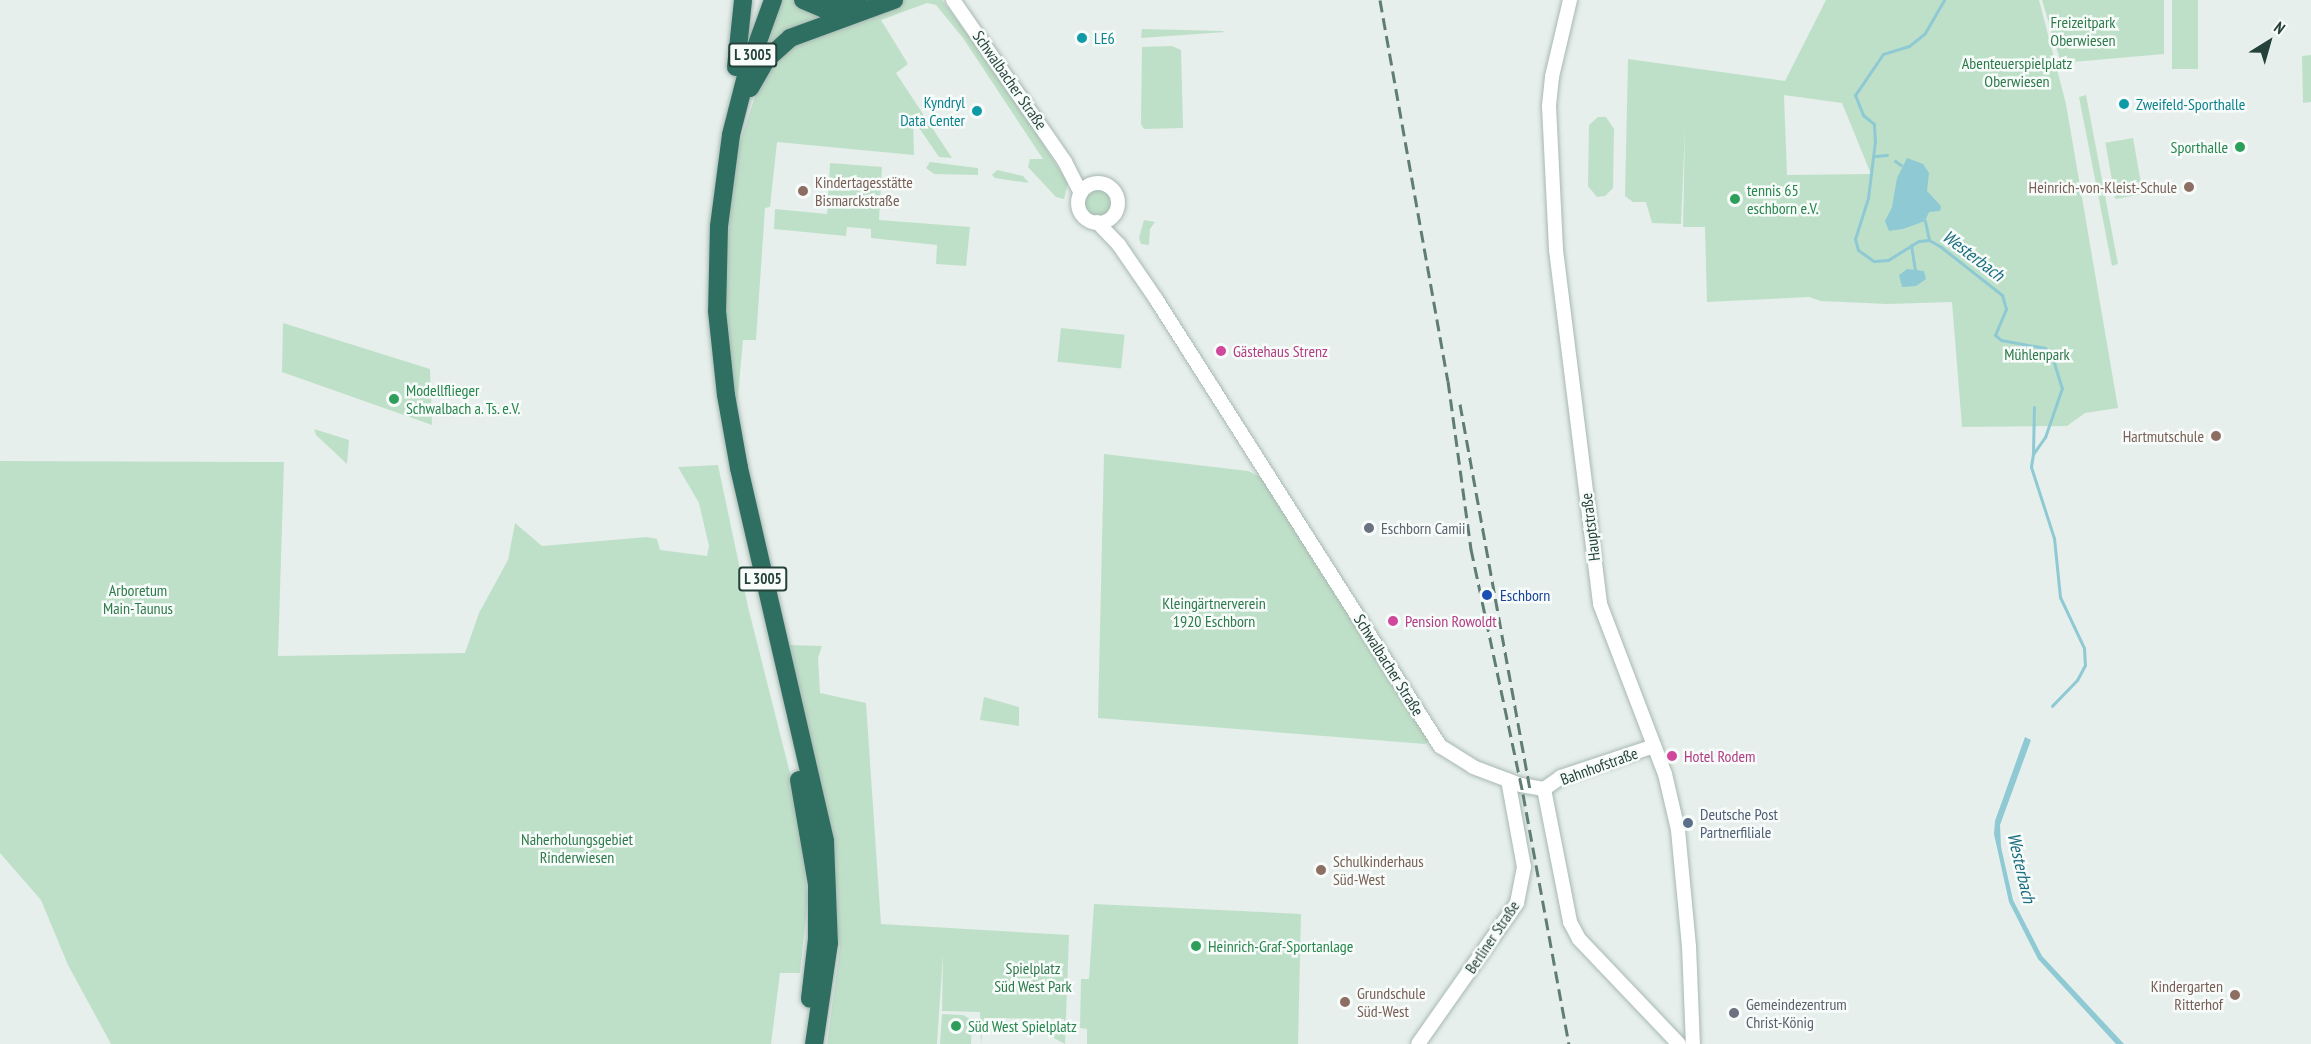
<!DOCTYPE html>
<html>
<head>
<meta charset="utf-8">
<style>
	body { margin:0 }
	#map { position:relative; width:2311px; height:1044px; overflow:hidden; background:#e6efeb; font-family:"PT Sans Narrow",sans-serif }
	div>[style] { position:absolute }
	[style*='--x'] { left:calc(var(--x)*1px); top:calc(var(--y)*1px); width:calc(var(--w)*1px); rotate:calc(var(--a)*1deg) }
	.green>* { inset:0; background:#bfe0c8; transform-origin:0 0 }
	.round { border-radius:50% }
	.water>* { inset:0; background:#8ec9d4 }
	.stream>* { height:3px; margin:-1.5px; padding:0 1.5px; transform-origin:1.5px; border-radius:1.5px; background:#8ec9d4 }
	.roads { filter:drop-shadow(0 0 2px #a8b8b2) drop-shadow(0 0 2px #a8b8b2) }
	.minor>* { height:14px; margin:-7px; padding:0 7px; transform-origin:7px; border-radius:7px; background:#fff }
	.minor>.ring { margin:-7px; padding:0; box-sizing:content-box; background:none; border:14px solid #fff; border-radius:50% }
	.highway>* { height:18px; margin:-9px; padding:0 9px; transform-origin:9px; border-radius:9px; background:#2f6f62 }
	.rail>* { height:3px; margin-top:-1.5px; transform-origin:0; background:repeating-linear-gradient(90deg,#5f7d75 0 12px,transparent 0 18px) }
	.dots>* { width:16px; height:16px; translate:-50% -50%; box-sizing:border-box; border:3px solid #f7fbf9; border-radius:50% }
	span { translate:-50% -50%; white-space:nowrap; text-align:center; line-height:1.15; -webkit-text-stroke:5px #f7fbf9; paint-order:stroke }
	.shield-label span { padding:2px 4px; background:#f7fbf9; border:2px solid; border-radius:4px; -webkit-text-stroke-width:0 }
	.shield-label { font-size:15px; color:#24423a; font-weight:700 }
	.park-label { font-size:16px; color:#2d7a4b }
	.culture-label { font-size:16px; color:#0d838f }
	.left { translate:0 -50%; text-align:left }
	.right { translate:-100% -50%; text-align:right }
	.street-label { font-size:16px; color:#24423a }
	.leisure-label { font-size:16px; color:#27864d }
	.education-label { font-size:16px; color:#785e54 }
	.hotel-label { font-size:16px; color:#b23c85 }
	.worship-label { font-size:16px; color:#5b616d }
	.transit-label { font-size:16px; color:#164399 }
	.service-label { font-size:16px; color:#4e5e75 }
	.water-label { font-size:18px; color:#1c6f80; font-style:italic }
	.north { position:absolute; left:2239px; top:12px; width:60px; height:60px; -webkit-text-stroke:4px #f7fbf9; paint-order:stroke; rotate:37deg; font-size:16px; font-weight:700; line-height:24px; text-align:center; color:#24423a }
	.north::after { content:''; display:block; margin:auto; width:21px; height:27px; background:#24423a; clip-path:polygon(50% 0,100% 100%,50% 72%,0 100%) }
</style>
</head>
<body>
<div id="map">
	<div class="green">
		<div style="clip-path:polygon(777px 0,793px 0,809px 13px,825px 14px,805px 23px,754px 75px)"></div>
		<div style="clip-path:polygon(905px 0,942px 0,1005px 85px,1068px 183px,1064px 199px,1056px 197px,1028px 167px,1030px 159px,1043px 159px,963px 38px,936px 5px,927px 3px,881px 20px,908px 64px,896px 73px,952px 158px,939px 157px,913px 119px,914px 155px,777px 142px,770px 207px,765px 208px,756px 340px,743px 340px,736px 417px,720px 268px,736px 155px,760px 81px,787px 46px)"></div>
		<div style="clip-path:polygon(evenodd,1826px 0,2039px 0,2066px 104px,2118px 408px,2085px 413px,2067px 426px,1962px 427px,1952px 302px,1887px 304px,1821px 301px,1809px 297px,1707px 302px,1705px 227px,1683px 227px,1685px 129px,1681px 224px,1652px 223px,1646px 202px,1633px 202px,1625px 196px,1628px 59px,1785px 81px,1826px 0,1784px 95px,1842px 103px,1871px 174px,1787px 175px,1784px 95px)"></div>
		<div style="clip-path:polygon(2042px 0,2164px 0,2164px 54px,2061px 63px)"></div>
		<div style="left:2172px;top:0;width:26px;height:69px"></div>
		<div style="clip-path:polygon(1142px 29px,1222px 31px,1225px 32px,1141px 38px)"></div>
		<div style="clip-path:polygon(1142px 47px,1172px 46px,1181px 50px,1183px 128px,1144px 129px,1141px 124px)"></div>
		<div style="clip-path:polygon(2311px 55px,2311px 102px,2303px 103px,2302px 56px)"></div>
		<div style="clip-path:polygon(2086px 95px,2118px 264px,2112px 266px,2079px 97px)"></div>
		<div style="clip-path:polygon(1598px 117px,1606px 117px,1614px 129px,1613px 188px,1605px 196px,1597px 197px,1588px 186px,1589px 125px)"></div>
		<div style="left:2133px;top:138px;width:57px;height:28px;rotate:80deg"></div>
		<div style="clip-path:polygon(930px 162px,978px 168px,978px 175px,934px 174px,926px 168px)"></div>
		<div style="clip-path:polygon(830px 163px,882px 167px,879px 220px,970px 227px,966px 266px,936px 264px,937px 245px,871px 238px,871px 229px,847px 227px,846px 236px,774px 229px,775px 209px,827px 214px)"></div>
		<div style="clip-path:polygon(997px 170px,1023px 176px,1029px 183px,995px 178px,992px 175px)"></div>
		<div class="round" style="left:1081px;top:186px;width:34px;height:34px"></div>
		<div style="clip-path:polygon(1144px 220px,1155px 222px,1150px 229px,1149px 245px,1141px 244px,1139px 238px)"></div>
		<div style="clip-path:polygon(283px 323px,430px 369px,432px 425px,282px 372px)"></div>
		<div style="left:1061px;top:328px;width:64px;height:34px;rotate:6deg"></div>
		<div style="clip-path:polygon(314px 429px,349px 440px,347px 464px,316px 435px)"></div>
		<div style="clip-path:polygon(1104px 454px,1248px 471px,1263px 478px,1429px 741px,1425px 744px,1098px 718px)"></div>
		<div style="clip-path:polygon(0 461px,284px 462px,278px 656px,465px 653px,479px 613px,508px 560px,515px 523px,542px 546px,647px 537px,657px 539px,660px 550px,707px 556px,709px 546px,699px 503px,678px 467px,718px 465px,748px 607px,795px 793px,808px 897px,800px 973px,780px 973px,771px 1044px,111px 1044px,68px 965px,41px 900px,0 853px)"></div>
		<div style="clip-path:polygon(788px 645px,822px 646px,818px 658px,820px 693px,866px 703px,881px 924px,1069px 935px,1065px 1044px,1052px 1037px,1064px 1028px,1064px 1019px,984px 1018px,981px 1044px,980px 1012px,942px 1011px,943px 954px,937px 1044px,827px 1044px,840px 947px)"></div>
		<div style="clip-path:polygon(984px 697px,1019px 707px,1019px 726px,980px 720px)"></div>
		<div style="clip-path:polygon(1094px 904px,1301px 914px,1298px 1044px,1087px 1044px,1087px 1029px,1080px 1028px,1081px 979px,1089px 979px)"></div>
		<div style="clip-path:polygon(942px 1014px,963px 1015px,972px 1020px,971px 1044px,940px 1044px)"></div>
	</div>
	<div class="water">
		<div style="clip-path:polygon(1907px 158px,1923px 164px,1929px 173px,1927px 191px,1941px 206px,1940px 211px,1929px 212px,1925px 221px,1903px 229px,1889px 231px,1885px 221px,1892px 207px,1897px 178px)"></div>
		<div style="clip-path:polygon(1907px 269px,1924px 271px,1926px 279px,1916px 286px,1902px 287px,1899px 275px)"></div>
		<div style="clip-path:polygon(2025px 737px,2031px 740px,2000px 825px,2001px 847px,2013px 900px,2042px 956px,2124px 1044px,2116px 1044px,2038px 959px,2009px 902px,1994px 834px,1995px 821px)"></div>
	</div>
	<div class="stream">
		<div style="--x:1944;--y:0;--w:39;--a:120"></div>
		<div style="--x:1924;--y:34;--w:19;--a:141"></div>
		<div style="--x:1909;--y:46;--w:27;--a:163"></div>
		<div style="--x:1883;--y:54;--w:50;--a:124.3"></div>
		<div style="--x:1855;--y:95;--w:22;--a:68"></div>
		<div style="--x:1863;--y:115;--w:14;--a:39"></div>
		<div style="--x:1874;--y:124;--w:17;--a:87"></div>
		<div style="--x:1875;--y:141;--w:57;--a:97"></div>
		<div style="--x:1868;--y:198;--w:43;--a:107.6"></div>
		<div style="--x:1855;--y:239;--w:11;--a:75"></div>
		<div style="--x:1858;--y:250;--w:19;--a:35"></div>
		<div style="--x:1874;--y:261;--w:14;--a:-4"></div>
		<div style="--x:1888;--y:260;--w:36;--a:-32"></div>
		<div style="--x:1919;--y:241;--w:10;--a:-6"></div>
		<div style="--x:1929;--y:240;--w:14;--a:30"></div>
		<div style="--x:1941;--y:247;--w:78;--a:38.2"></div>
		<div style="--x:2002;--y:295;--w:15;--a:74"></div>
		<div style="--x:2006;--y:309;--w:28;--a:113"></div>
		<div style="--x:1995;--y:335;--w:8;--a:40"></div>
		<div style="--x:2001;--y:340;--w:45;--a:10.3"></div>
		<div style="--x:2045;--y:348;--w:11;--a:49"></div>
		<div style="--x:2052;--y:356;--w:34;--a:73"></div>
		<div style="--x:2062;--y:388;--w:52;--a:109.1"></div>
		<div style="--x:2045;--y:437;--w:21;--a:125"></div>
		<div style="--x:2033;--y:454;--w:13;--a:99"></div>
		<div style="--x:2031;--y:467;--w:75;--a:72.1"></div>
		<div style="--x:2054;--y:538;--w:59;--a:84.2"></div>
		<div style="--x:2060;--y:597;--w:56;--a:64.8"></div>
		<div style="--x:2084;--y:648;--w:17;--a:87"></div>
		<div style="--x:2085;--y:665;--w:17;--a:118"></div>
		<div style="--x:2077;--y:680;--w:36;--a:134"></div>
		<div style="--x:1875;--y:156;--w:12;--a:-5"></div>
		<div style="--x:1895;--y:161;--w:7;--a:34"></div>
		<div style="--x:1925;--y:221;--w:19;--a:78"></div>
		<div style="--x:1911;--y:245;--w:24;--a:81"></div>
		<div style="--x:2033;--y:453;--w:46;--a:-88.8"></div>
	</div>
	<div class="roads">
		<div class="minor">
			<div style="--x:953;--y:0;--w:197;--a:55.3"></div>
			<div style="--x:1065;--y:162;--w:35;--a:63"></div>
			<div style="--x:1570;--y:0;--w:79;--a:103.2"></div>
			<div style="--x:1552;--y:77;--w:29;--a:96"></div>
			<div style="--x:1549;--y:106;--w:144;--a:87.2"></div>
			<div style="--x:1556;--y:250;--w:357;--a:82.9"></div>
			<div style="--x:1600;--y:604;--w:182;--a:69.1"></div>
			<div style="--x:1665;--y:774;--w:57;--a:76.9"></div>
			<div style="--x:1678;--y:830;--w:117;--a:84.6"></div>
			<div style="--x:1689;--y:946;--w:98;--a:87.7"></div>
			<div class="ring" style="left:1078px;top:183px;width:26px;height:26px"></div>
			<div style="--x:1097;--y:222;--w:32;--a:46"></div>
			<div style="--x:1119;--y:245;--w:65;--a:55.6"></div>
			<div style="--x:1156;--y:299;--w:530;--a:57.57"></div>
			<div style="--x:1440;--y:746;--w:39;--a:32"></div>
			<div style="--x:1473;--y:767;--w:51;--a:20.6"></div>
			<div style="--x:1521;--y:785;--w:23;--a:10"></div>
			<div style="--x:1544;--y:789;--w:136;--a:78.9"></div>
			<div style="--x:1570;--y:922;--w:19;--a:62"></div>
			<div style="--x:1579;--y:939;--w:145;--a:46.4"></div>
			<div style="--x:1544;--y:789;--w:21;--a:-35"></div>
			<div style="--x:1561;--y:777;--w:98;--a:-18.4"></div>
			<div style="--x:1418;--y:1044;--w:172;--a:-54.9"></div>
			<div style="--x:1517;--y:903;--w:37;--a:-79"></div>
			<div style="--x:1524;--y:867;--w:88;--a:-100.4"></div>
		</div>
		<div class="highway">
			<div style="--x:773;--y:0;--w:77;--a:109.9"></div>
			<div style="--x:747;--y:72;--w:65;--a:104.3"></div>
			<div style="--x:731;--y:135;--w:92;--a:97.5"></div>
			<div style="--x:719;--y:226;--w:85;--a:91.3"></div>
			<div style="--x:717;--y:311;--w:84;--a:83.9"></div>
			<div style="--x:726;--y:395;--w:74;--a:79.9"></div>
			<div style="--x:739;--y:468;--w:383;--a:77"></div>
			<div style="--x:825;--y:841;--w:102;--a:87.8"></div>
			<div style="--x:829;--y:943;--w:102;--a:98.4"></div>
			<div style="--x:803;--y:0;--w:23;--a:23"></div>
			<div style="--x:824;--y:9;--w:35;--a:-15"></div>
			<div style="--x:736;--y:67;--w:67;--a:-84"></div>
			<div style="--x:750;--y:88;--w:34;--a:-60"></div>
			<div style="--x:767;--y:59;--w:31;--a:-42"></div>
			<div style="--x:790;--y:38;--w:111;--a:-20.1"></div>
			<div style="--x:799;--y:780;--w:106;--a:80.2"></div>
			<div style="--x:817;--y:884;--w:55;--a:90"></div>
			<div style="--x:817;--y:939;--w:60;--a:96.7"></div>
		</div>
	</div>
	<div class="rail">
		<div style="--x:1380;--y:0;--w:387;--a:79.9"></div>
		<div style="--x:1448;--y:381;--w:170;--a:82.2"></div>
		<div style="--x:1471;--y:549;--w:250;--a:78"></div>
		<div style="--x:1523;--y:794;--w:254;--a:79.6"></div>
		<div style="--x:1460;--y:404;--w:393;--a:79.7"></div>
	</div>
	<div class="dots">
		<div style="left:1082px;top:38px;background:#0f9aa8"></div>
		<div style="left:2124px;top:104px;background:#0f9aa8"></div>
		<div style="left:977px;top:111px;background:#0f9aa8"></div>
		<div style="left:2240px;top:147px;background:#2e9e5b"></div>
		<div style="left:2189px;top:187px;background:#8d6e63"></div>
		<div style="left:803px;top:191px;background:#8d6e63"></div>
		<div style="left:1735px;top:199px;background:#2e9e5b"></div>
		<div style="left:1221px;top:351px;background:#d1479c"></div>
		<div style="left:394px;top:399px;background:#2e9e5b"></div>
		<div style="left:2216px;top:436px;background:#8d6e63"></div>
		<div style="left:1369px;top:528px;background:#6b7280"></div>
		<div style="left:1487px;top:595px;background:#1a4fb4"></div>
		<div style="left:1393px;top:621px;background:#d1479c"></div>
		<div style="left:1672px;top:756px;background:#d1479c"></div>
		<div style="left:1688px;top:823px;background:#5c6f8a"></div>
		<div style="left:1321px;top:870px;background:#8d6e63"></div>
		<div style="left:1196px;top:946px;background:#2e9e5b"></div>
		<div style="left:2235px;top:995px;background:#8d6e63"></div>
		<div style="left:1345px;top:1002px;background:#8d6e63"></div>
		<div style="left:1734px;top:1013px;background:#6b7280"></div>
		<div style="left:956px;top:1026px;background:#2e9e5b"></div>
	</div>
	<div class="shield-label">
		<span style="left:753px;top:55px">L 3005</span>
		<span style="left:763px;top:579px">L 3005</span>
	</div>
	<div class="park-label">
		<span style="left:2083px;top:31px">Freizeitpark<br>Oberwiesen</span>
		<span style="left:2017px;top:72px">Abenteuerspielplatz<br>Oberwiesen</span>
		<span style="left:2037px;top:354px">Mühlenpark</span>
		<span style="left:138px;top:599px">Arboretum<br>Main-Taunus</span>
		<span style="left:1214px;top:612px">Kleingärtnerverein<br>1920 Eschborn</span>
		<span style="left:577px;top:848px">Naherholungsgebiet<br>Rinderwiesen</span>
		<span style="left:1033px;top:977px">Spielplatz<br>Süd West Park</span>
	</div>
	<div class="culture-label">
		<span class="left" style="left:1094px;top:38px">LE6</span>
		<span class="right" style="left:965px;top:111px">Kyndryl<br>Data Center</span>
		<span class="left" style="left:2136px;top:104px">Zweifeld-Sporthalle</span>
	</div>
	<div class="street-label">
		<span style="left:1010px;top:80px;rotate:55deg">Schwalbacher Straße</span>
		<span style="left:1590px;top:527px;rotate:-97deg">Hauptstraße</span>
		<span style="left:1389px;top:665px;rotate:58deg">Schwalbacher Straße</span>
		<span style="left:1599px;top:766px;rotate:-20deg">Bahnhofstraße</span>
		<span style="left:1492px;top:937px;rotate:-56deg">Berliner Straße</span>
	</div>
	<div class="leisure-label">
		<span class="right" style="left:2228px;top:147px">Sporthalle</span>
		<span class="left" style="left:1747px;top:199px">tennis 65<br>eschborn e.V.</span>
		<span class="left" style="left:406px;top:399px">Modellflieger<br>Schwalbach a. Ts. e.V.</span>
		<span class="left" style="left:1208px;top:946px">Heinrich-Graf-Sportanlage</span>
		<span class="left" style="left:968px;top:1026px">Süd West Spielplatz</span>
	</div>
	<div class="education-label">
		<span class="left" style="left:815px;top:191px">Kindertagesstätte<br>Bismarckstraße</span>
		<span class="right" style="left:2177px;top:187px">Heinrich-von-Kleist-Schule</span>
		<span class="right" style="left:2204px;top:436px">Hartmutschule</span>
		<span class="left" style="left:1333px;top:870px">Schulkinderhaus<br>Süd-West</span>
		<span class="right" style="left:2223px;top:995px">Kindergarten<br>Ritterhof</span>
		<span class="left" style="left:1357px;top:1002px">Grundschule<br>Süd-West</span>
	</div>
	<div class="hotel-label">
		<span class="left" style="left:1233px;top:351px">Gästehaus Strenz</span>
		<span class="left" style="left:1405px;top:621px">Pension Rowoldt</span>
		<span class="left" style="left:1684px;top:756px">Hotel Rodem</span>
	</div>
	<div class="worship-label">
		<span class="left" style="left:1381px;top:528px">Eschborn Camii</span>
		<span class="left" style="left:1746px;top:1013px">Gemeindezentrum<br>Christ-König</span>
	</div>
	<div class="transit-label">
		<span class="left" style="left:1500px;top:595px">Eschborn</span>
	</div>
	<div class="service-label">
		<span class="left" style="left:1700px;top:823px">Deutsche Post<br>Partnerfiliale</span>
	</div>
	<div class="water-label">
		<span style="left:1973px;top:256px;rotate:37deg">Westerbach</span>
		<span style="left:2021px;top:868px;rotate:77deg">Westerbach</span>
	</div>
	<div class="north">N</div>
</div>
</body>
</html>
